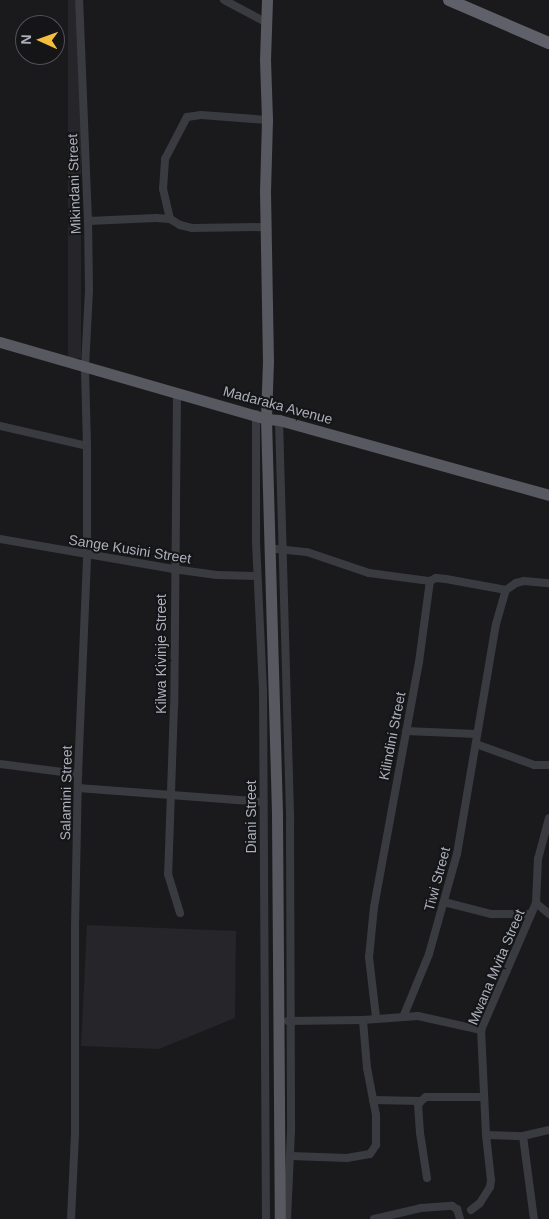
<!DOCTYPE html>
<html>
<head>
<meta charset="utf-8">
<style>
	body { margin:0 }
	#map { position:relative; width:549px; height:1219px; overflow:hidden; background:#1a1a1c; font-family:Helvetica,sans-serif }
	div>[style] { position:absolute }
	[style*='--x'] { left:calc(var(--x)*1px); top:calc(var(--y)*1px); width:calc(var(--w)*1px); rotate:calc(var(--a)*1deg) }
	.built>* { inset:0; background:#262529; transform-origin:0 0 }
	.minor>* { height:8px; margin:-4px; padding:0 4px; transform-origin:4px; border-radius:4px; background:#3a3b41 }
	.primary>* { height:11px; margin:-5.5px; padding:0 5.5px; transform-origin:5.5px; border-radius:5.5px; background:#575860 }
	.trunk>* { height:12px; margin:-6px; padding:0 6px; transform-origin:6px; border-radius:6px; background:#5f6069 }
	span { translate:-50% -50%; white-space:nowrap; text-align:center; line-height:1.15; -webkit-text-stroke:4px #151417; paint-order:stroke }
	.street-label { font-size:14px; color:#acb0bb }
	.north { position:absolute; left:15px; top:15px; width:50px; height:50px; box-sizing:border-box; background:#151417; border:1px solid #515259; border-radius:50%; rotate:272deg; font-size:14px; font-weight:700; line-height:20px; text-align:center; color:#acb0bb }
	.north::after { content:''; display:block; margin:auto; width:18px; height:22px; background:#f2be3b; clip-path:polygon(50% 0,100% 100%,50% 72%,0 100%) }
</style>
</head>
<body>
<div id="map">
	<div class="built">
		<div style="left:68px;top:0;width:13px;height:358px"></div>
		<div style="clip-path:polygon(87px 925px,236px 931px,235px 1018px,159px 1049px,81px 1046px)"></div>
	</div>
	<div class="minor">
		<div style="--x:224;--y:0;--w:49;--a:28.1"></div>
		<div style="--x:170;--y:219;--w:31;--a:-103"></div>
		<div style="--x:163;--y:189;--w:30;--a:-86"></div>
		<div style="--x:165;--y:159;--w:47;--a:-62.4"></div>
		<div style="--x:187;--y:117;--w:14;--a:-8"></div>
		<div style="--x:201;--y:115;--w:66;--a:4.3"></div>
		<div style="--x:88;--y:221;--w:68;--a:-2.5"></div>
		<div style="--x:156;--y:218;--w:14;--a:4"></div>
		<div style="--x:170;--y:219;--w:12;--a:31"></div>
		<div style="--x:180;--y:225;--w:12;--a:14"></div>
		<div style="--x:192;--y:228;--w:73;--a:-0.8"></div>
		<div style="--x:177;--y:393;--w:313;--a:90.5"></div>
		<div style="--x:174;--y:706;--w:168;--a:92"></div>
		<div style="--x:168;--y:874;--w:41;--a:72.9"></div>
		<div style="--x:256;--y:414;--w:128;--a:90"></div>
		<div style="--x:256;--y:542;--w:147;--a:87.3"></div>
		<div style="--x:263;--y:689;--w:530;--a:89.68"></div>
		<div style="--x:279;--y:420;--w:403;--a:88.4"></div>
		<div style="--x:290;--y:823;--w:308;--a:89.8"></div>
		<div style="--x:291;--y:1131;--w:88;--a:92.6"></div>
		<div style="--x:0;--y:426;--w:89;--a:12.9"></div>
		<div style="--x:0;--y:539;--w:176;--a:9.8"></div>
		<div style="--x:173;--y:569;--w:44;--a:7.8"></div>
		<div style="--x:217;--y:575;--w:40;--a:1.4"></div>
		<div style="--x:277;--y:549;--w:30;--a:6"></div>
		<div style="--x:307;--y:552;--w:65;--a:18.7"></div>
		<div style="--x:369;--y:573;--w:62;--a:7.5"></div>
		<div style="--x:406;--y:731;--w:70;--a:2.5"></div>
		<div style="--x:476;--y:744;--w:62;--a:19.9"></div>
		<div style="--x:534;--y:765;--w:15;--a:0"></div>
		<div style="--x:0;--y:764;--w:79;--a:7.3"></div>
		<div style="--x:78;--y:788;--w:186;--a:4.3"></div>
		<div style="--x:444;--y:902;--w:49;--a:14.3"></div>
		<div style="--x:491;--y:914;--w:40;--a:0"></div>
		<div style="--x:536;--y:903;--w:17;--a:40"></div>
		<div style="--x:404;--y:1015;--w:66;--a:-67.7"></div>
		<div style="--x:429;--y:954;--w:104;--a:-74.4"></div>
		<div style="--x:457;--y:854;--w:233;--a:-80.4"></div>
		<div style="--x:496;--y:624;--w:35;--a:-74"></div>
		<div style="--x:376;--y:1017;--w:60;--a:-96.7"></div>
		<div style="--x:369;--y:957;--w:50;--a:-84.3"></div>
		<div style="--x:374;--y:907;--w:249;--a:-79.6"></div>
		<div style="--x:419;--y:662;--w:82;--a:-82.3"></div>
		<div style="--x:430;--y:581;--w:7;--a:-27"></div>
		<div style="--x:436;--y:578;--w:10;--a:6"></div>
		<div style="--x:446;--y:579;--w:61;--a:10.4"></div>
		<div style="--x:506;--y:590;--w:12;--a:-35"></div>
		<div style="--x:516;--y:583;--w:8;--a:-14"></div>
		<div style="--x:524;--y:581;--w:25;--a:5"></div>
		<div style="--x:288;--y:1021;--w:75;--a:-0.8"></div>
		<div style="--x:363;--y:1020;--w:55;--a:-4.2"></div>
		<div style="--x:418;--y:1016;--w:65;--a:12.5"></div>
		<div style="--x:373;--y:1100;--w:48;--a:1.2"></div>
		<div style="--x:486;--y:1135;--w:37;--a:2"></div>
		<div style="--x:523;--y:1136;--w:27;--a:-13"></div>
		<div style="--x:523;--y:1136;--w:84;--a:82.5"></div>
		<div style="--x:291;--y:1156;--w:56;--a:2"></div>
		<div style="--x:347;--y:1158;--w:23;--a:-10"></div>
		<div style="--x:370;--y:1154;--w:11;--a:-56"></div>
		<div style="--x:376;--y:1145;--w:30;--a:-90"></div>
		<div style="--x:376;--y:1115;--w:48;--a:-100.8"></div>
		<div style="--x:367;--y:1068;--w:48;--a:-94.8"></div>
		<div style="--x:427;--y:1178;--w:46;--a:-98.8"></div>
		<div style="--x:420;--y:1133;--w:28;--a:-94"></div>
		<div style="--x:418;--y:1105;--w:5;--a:-53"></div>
		<div style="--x:421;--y:1101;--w:6;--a:-39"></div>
		<div style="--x:426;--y:1097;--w:57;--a:0"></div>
		<div style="--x:471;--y:1210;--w:11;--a:-38"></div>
		<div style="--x:480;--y:1203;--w:19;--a:-58"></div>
		<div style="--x:490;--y:1187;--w:7;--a:-82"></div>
		<div style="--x:491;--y:1180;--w:45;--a:-96.3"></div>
		<div style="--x:486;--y:1135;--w:105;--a:-92.7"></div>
		<div style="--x:481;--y:1030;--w:138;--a:-66.6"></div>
		<div style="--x:536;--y:903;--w:44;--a:-87.4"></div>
		<div style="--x:538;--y:859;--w:42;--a:-75"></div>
		<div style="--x:71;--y:1219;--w:84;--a:-87.3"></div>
		<div style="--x:75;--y:1135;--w:207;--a:-90"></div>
		<div style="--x:75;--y:928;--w:154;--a:-88.9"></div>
		<div style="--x:78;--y:774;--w:219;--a:-87.6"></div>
		<div style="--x:87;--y:555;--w:109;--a:-90"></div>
		<div style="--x:87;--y:446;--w:79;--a:-91.5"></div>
		<div style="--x:85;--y:367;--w:77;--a:-87"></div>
		<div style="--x:89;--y:290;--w:69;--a:-90.8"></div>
		<div style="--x:88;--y:221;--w:221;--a:-92.3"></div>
		<div style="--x:374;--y:1219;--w:48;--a:-13.2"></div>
		<div style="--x:421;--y:1208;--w:31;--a:-4"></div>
		<div style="--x:452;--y:1206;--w:6;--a:31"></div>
		<div style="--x:457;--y:1209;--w:10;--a:73"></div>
	</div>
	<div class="primary">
		<div style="--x:267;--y:0;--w:59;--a:91.9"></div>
		<div style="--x:265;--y:59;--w:61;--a:88.1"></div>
		<div style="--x:267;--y:120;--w:71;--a:91.6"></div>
		<div style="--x:265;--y:191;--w:170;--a:89"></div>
		<div style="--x:268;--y:361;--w:58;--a:92"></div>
		<div style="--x:266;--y:419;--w:397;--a:88.4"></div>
		<div style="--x:277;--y:816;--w:403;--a:89.6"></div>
		<div style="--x:0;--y:342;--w:277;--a:16.1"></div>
		<div style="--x:266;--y:419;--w:13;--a:4"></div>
		<div style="--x:279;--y:420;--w:280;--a:15.5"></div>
	</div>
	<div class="trunk">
		<div style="--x:449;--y:0;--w:109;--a:23.3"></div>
	</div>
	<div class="street-label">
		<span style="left:74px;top:184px;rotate:-92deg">Mikindani Street</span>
		<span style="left:278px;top:405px;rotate:15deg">Madaraka Avenue</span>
		<span style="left:130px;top:549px;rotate:9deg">Sange Kusini Street</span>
		<span style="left:161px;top:654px;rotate:-90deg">Kilwa Kivinje Street</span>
		<span style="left:392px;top:736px;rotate:-79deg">Kilindini Street</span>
		<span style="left:66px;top:793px;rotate:-89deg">Salamini Street</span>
		<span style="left:251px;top:817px;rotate:-90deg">Diani Street</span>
		<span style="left:437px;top:879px;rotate:-75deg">Tiwi Street</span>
		<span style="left:496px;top:967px;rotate:-67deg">Mwana Mvita Street</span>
	</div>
	<div class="north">N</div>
</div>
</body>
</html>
